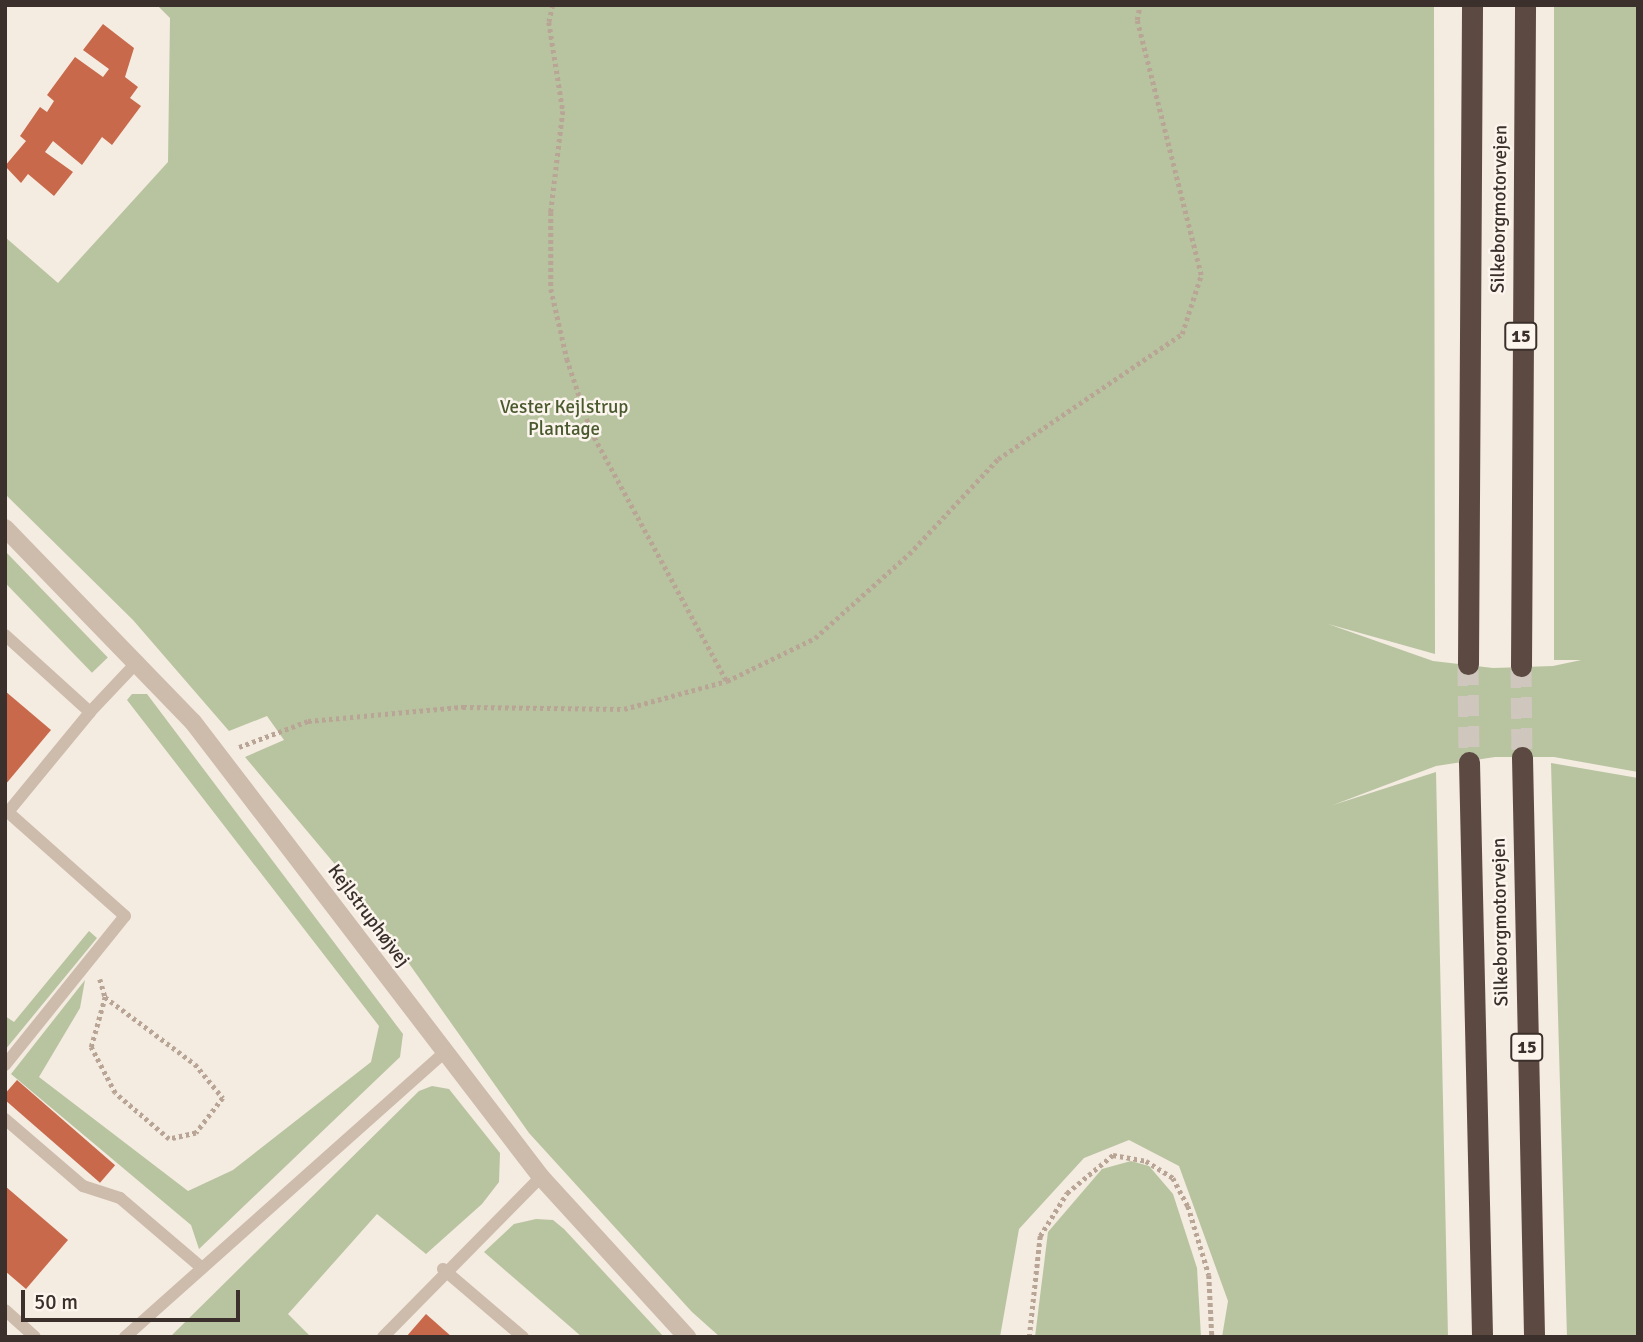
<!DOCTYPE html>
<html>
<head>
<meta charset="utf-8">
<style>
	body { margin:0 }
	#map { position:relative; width:1643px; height:1342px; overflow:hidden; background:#f4ebe1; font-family:Signika,sans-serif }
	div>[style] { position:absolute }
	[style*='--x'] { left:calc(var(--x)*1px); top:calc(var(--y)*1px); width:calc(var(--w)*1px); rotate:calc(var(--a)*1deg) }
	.green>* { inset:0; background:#b8c4a0; transform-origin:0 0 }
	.building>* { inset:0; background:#c8694b; transform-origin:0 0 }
	.highway-tunnel>* { height:21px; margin-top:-10.5px; transform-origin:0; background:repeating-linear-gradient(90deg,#cfc6bd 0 21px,transparent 0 31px) }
	.path>* { height:4.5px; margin-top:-2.25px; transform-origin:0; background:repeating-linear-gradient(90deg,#b9a596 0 3.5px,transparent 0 7px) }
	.lane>* { height:12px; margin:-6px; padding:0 6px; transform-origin:6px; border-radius:6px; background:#cdbbac }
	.street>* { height:18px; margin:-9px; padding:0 9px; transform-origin:9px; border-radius:9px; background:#cdbbac }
	.highway>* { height:21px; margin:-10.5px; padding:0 10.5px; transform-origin:10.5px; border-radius:10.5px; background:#5c4a42 }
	span { translate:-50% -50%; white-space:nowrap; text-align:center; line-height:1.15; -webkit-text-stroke:5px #fbf5ee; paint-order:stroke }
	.shield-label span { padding:2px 5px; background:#fbf5ee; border:2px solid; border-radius:5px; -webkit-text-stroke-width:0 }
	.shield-label { font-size:18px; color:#3b302b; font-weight:700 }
	.street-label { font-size:19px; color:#3b302b }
	.park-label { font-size:19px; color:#4a5a2e }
	.frame { position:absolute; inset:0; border:7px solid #3b302b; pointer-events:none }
	.scale { position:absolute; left:21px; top:1290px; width:219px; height:32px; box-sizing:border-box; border:4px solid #3b302b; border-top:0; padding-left:9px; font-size:21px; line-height:24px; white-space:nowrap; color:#3b302b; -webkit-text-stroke:5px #fbf5ee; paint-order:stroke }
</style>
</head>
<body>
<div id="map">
	<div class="green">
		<div style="clip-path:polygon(157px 5px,1434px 5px,1435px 654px,1328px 624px,1433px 661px,1493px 668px,1553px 666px,1638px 648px,1638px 772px,1554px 757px,1495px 757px,1436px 766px,1333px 805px,1436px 772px,1448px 1337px,1222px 1337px,1228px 1301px,1179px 1166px,1129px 1140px,1084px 1158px,1019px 1229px,1000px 1337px,720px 1337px,692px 1312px,529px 1133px,359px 893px,245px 757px,284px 740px,267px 716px,229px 731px,133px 620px,5px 494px,5px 237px,58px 283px,168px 162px,170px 18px)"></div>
		<div style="left:1554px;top:5px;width:84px;height:655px"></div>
		<div style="left:5px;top:551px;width:148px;height:22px;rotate:46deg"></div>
		<div style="clip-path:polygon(132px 694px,147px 694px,403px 1034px,400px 1057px,199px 1249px,191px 1225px,11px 1074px,85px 980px,80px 1008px,39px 1077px,188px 1191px,233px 1170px,371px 1062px,379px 1026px,127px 700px)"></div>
		<div style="clip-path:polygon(1551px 763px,1638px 778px,1638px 1337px,1567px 1337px)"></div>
		<div style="clip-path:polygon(89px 931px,97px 938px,5px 1050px,5px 1016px,14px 1022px)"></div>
		<div style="clip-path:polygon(432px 1086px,449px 1089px,500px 1153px,499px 1182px,482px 1204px,426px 1254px,377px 1214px,288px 1314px,311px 1337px,170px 1337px,419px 1091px)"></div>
		<div style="clip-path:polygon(1131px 1161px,1149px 1166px,1173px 1194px,1197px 1268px,1201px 1337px,1035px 1337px,1048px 1232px,1102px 1169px)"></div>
		<div style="clip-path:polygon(536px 1219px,553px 1220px,564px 1229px,664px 1337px,582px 1337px,484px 1252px,514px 1224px)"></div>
	</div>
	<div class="building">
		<div style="clip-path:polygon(103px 24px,134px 48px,125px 77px,138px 87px,130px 98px,141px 106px,112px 145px,102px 137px,82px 165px,53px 141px,45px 152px,73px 172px,54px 196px,28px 174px,21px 183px,5px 166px,26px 141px,20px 136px,40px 107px,47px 112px,54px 101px,47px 95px,75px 57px,103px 77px,109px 69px,83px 50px)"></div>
		<div style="clip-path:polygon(5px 691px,51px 730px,5px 785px)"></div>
		<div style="left:17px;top:1080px;width:130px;height:23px;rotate:41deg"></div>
		<div style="clip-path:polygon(5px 1186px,68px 1240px,26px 1289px,5px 1271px)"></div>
		<div style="clip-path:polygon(426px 1314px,452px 1337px,406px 1337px)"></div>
	</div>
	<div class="highway-tunnel">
		<div style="--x:1468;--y:664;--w:98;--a:89.4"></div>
		<div style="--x:1521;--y:666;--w:91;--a:89.4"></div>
	</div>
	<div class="path">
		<div style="--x:553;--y:5;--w:17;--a:103"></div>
		<div style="--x:549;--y:22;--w:90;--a:81.1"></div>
		<div style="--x:563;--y:111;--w:102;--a:96.8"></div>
		<div style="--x:551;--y:212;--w:77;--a:90"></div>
		<div style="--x:551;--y:289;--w:72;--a:77.1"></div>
		<div style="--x:567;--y:359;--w:76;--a:71.6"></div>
		<div style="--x:591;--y:431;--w:285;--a:61.5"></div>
		<div style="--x:239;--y:747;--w:74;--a:-20.6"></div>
		<div style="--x:308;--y:721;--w:156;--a:-5.2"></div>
		<div style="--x:463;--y:707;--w:161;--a:0.7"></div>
		<div style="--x:624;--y:709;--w:107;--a:-15.2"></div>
		<div style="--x:727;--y:681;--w:98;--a:-26"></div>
		<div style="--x:815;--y:638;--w:126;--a:-41.8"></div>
		<div style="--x:909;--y:554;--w:130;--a:-46.9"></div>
		<div style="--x:998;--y:459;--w:222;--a:-34.2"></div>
		<div style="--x:1182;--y:334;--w:62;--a:-72.1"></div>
		<div style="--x:1201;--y:275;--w:263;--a:-104.1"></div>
		<div style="--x:1137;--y:20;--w:15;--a:-79"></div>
		<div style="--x:100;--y:979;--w:19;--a:74"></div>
		<div style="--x:105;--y:997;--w:112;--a:36.7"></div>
		<div style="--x:195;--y:1064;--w:44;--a:50.5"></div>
		<div style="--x:223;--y:1098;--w:44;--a:127.6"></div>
		<div style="--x:196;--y:1133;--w:28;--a:167"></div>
		<div style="--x:169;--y:1139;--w:71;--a:-139.6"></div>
		<div style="--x:115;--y:1093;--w:52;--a:-117.6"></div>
		<div style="--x:91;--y:1047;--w:52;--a:-74.4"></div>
		<div style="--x:1029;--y:1337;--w:102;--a:-83.8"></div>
		<div style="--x:1040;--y:1236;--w:51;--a:-57.9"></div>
		<div style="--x:1067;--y:1193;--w:60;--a:-39.6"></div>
		<div style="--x:1113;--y:1155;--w:34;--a:10"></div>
		<div style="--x:1146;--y:1161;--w:32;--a:32"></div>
		<div style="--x:1173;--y:1178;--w:32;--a:62"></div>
		<div style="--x:1188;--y:1206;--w:72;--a:73.1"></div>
		<div style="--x:1209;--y:1275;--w:62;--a:87.2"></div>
	</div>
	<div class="lane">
		<div style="--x:5;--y:635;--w:115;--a:42.2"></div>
		<div style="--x:90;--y:712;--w:70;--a:-46.7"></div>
		<div style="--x:5;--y:1065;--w:191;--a:-51.2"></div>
		<div style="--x:125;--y:916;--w:157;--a:-138.4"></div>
		<div style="--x:8;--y:812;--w:129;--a:-50.6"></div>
		<div style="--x:5;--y:1119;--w:103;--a:40.7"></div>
		<div style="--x:83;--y:1186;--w:39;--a:18"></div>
		<div style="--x:120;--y:1198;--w:108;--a:40.5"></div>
		<div style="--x:443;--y:1269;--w:105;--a:40.4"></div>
		<div style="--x:5;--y:1310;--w:40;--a:42"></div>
		<div style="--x:125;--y:1337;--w:429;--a:-41.7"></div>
		<div style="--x:383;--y:1337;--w:225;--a:-45.4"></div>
	</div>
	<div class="street">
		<div style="--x:5;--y:528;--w:270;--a:45.9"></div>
		<div style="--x:193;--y:722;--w:573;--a:52.59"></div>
		<div style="--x:541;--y:1177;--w:217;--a:47.6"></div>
	</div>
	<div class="highway">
		<div style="--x:1468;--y:664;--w:659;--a:-89.65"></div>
		<div style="--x:1521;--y:666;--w:661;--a:-89.65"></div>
		<div style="--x:1522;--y:757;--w:580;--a:88.81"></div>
		<div style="--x:1469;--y:762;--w:575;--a:88.7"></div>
	</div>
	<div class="shield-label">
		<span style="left:1521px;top:336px">15</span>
		<span style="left:1527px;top:1047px">15</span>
	</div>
	<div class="street-label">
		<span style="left:1500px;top:209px;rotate:-89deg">Silkeborgmotorvejen</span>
		<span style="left:368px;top:916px;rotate:53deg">Kejlstruphøjvej</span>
		<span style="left:1501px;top:922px;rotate:-91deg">Silkeborgmotorvejen</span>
	</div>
	<div class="park-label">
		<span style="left:564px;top:419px">Vester Kejlstrup<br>Plantage</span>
	</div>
	<div class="frame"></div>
	<div class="scale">50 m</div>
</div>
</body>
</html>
